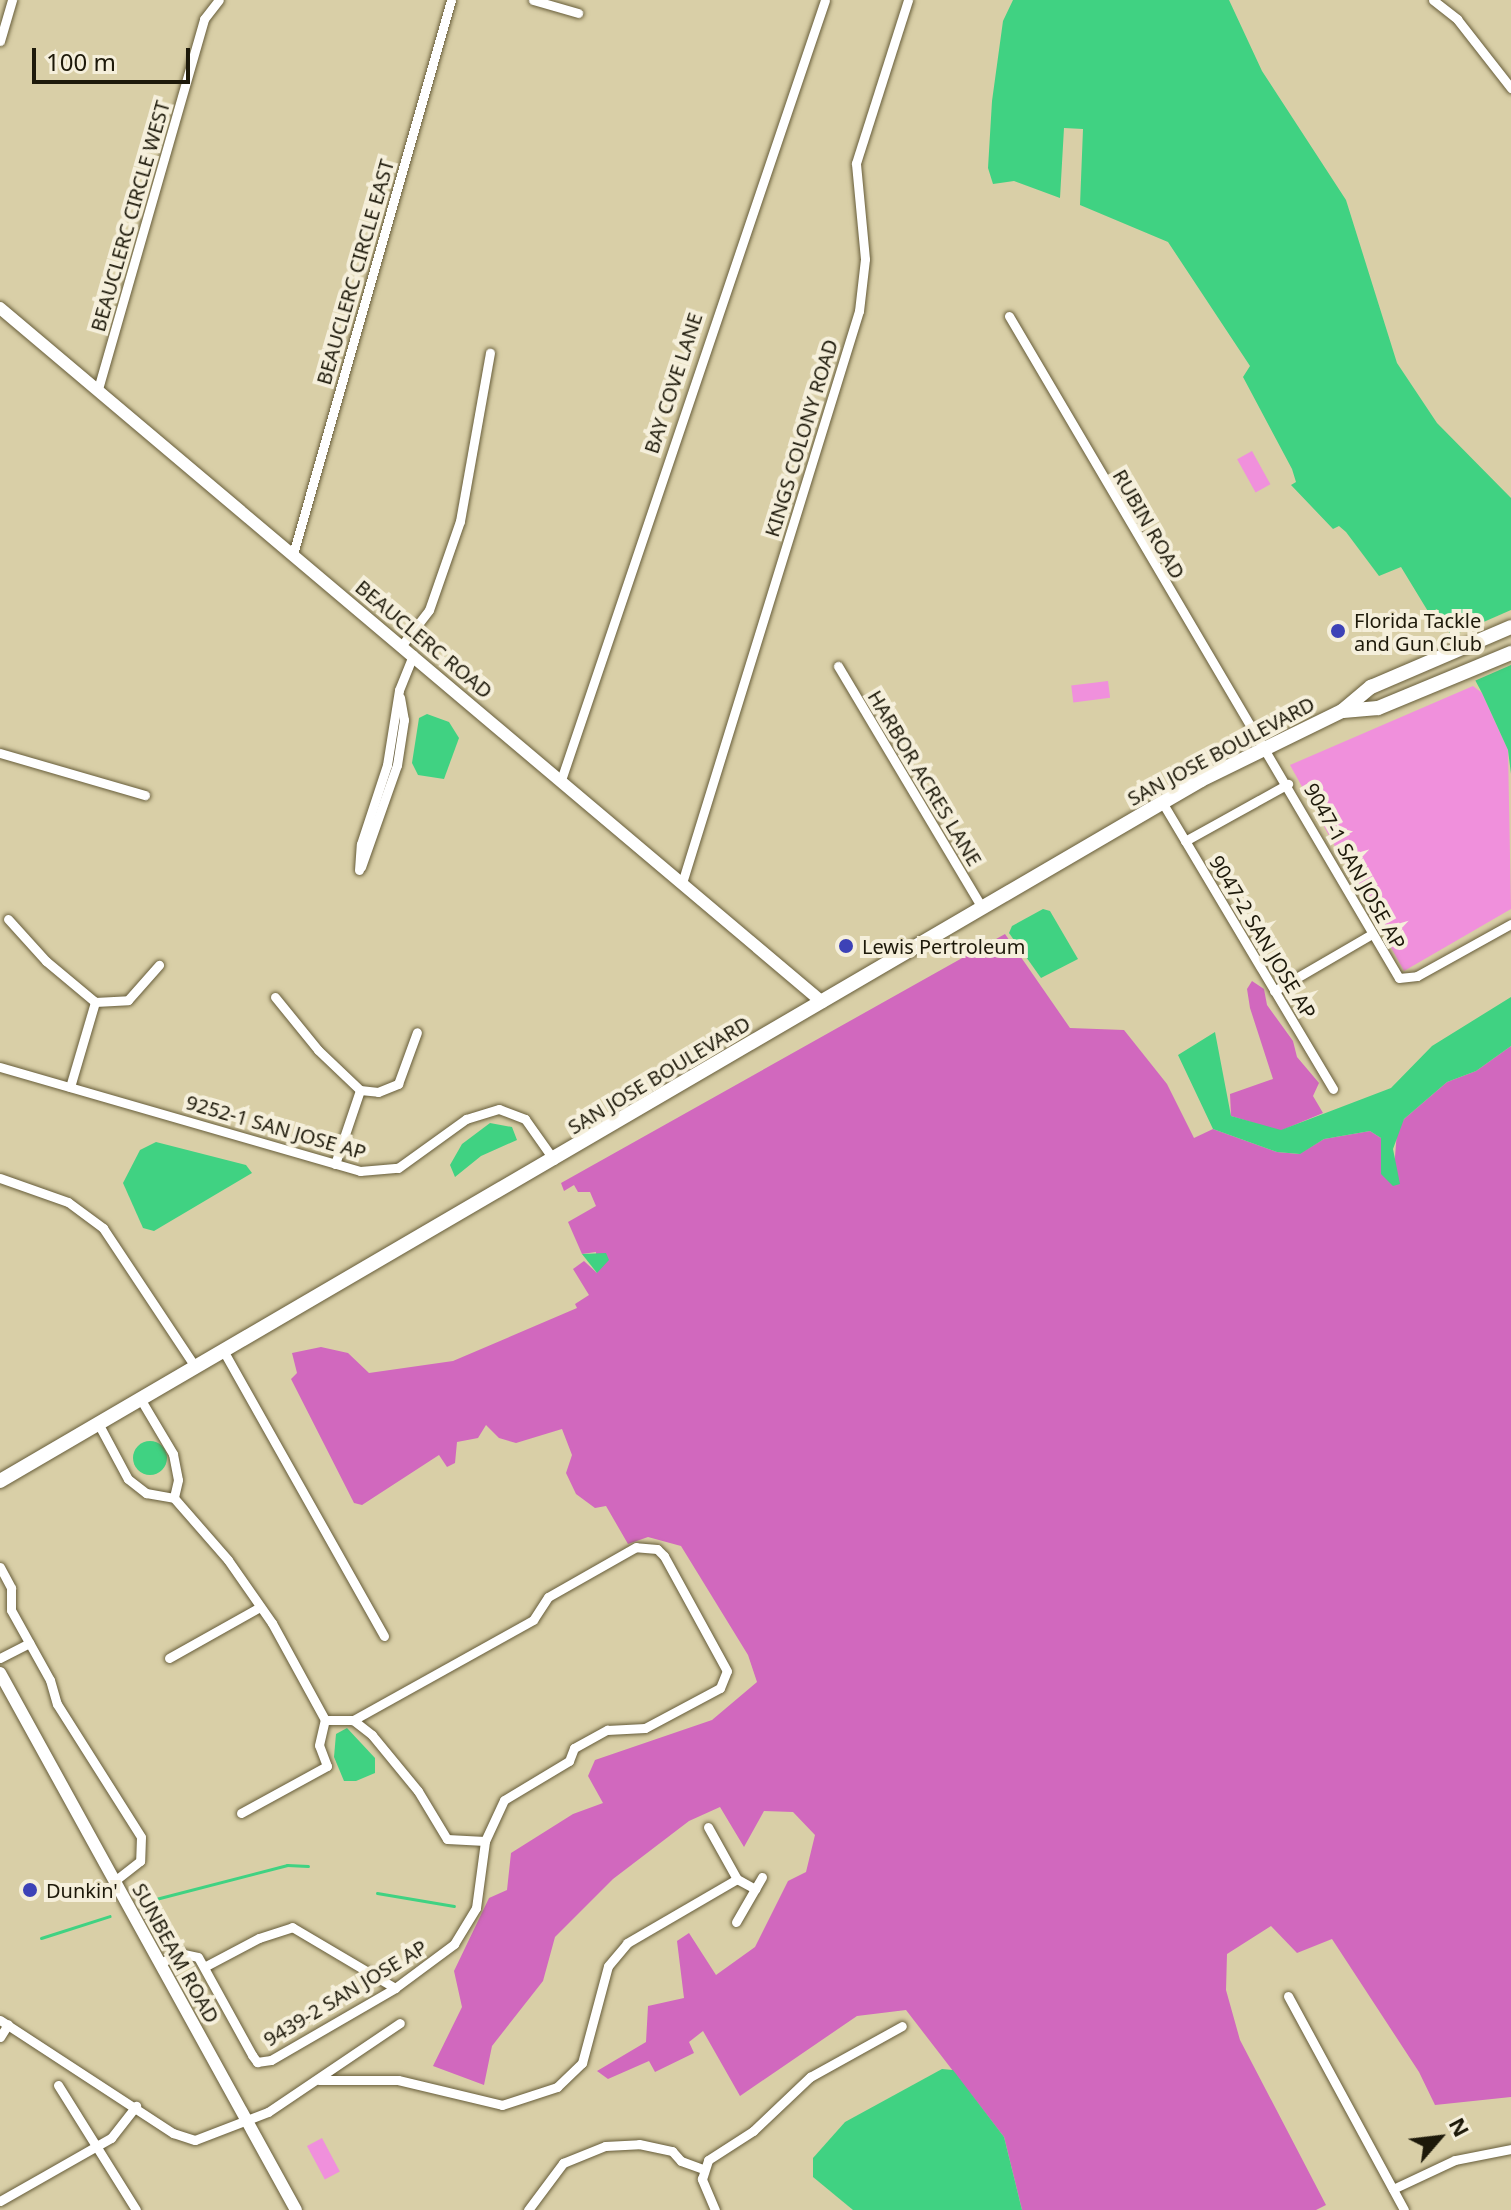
<!DOCTYPE html>
<html>
<head>
<meta charset="utf-8">
<style>
	body { margin:0 }
	#map { position:relative; width:1511px; height:2210px; overflow:hidden; background:#d9cfa7; font-family:"Noto Sans",sans-serif }
	div>[style] { position:absolute }
	[style*='--x'] { left:calc(var(--x)*1px); top:calc(var(--y)*1px); width:calc(var(--w)*1px); rotate:calc(var(--a)*1deg) }
	.green>* { inset:0; background:#f090dc; transform-origin:0 0 }
	.forest>* { inset:0; background:#d168be }
	.water>* { inset:0; background:#40d282 }
	.round { border-radius:50% }
	.pier>* { inset:0; background:#d9cfa7 }
	.stream>* { height:3px; margin:-1.5px; padding:0 1.5px; transform-origin:1.5px; border-radius:1.5px; background:#40d282 }
	.roads { filter:drop-shadow(0 0 2px #675d3a) drop-shadow(0 0 2px #675d3a) }
	.street>* { height:9px; margin:-4.5px; padding:0 4.5px; transform-origin:4.5px; border-radius:4.5px; background:#fff }
	.secondary>* { height:12px; margin:-6px; padding:0 6px; transform-origin:6px; border-radius:6px; background:#fff }
	.primary>* { height:14px; margin:-7px; padding:0 7px; transform-origin:7px; border-radius:7px; background:#fff }
	.dots>* { width:22px; height:22px; translate:-50% -50%; box-sizing:border-box; border:4px solid #f5efdb; border-radius:50% }
	span { translate:-50% -50%; white-space:nowrap; text-align:center; line-height:1.15; -webkit-text-stroke:8px #f5efdb; paint-order:stroke }
	.street-label { font-size:20px; color:#1d190a }
	.poi-label { font-size:20px; color:#1d190a }
	.left { translate:0 -50%; text-align:left }
	.north { position:absolute; left:1399px; top:2098px; width:80px; height:80px; -webkit-text-stroke:6px #f5efdb; paint-order:stroke; rotate:62deg; font-size:22px; font-weight:700; line-height:32px; text-align:center; color:#1d190a }
	.north::after { content:''; display:block; margin:auto; width:28px; height:36px; background:#1d190a; clip-path:polygon(50% 0,100% 100%,50% 72%,0 100%) }
	.scale { position:absolute; left:32px; top:48px; width:158px; height:36px; box-sizing:border-box; border:4px solid #1d190a; border-top:0; padding-left:10px; font-size:24px; line-height:28px; white-space:nowrap; color:#1d190a; -webkit-text-stroke:6px #f5efdb; paint-order:stroke }
</style>
</head>
<body>
<div id="map">
	<div class="green">
		<div style="left:1252px;top:451px;width:38px;height:17px;rotate:61deg"></div>
		<div style="left:1108px;top:681px;width:17px;height:37px;rotate:83deg"></div>
		<div style="clip-path:polygon(1473px 686px,1482px 693px,1508px 750px,1511px 909px,1404px 971px,1290px 765px)"></div>
		<div style="left:322px;top:2138px;width:38px;height:17px;rotate:62deg"></div>
	</div>
	<div class="forest">
		<div style="clip-path:polygon(1005px 934px,1070px 1028px,1124px 1030px,1167px 1084px,1194px 1138px,1213px 1129px,1277px 1152px,1299px 1154px,1324px 1139px,1370px 1131px,1381px 1138px,1381px 1174px,1394px 1170px,1397px 1131px,1404px 1119px,1447px 1082px,1476px 1071px,1511px 1046px,1511px 2097px,1435px 2105px,1419px 2072px,1332px 1939px,1297px 1953px,1271px 1926px,1227px 1954px,1226px 1990px,1240px 2040px,1326px 2205px,1316px 2210px,1022px 2210px,1004px 2137px,906px 2010px,857px 2016px,740px 2096px,703px 2031px,689px 2042px,694px 2053px,655px 2072px,649px 2061px,608px 2079px,597px 2071px,646px 2042px,648px 2006px,684px 1998px,677px 1941px,689px 1933px,716px 1975px,755px 1947px,788px 1881px,806px 1872px,815px 1835px,793px 1812px,764px 1811px,744px 1847px,720px 1807px,689px 1821px,613px 1879px,555px 1937px,543px 1981px,492px 2046px,484px 2085px,433px 2066px,462px 2007px,454px 1971px,489px 1898px,507px 1890px,511px 1853px,573px 1814px,603px 1803px,588px 1776px,595px 1760px,712px 1720px,757px 1682px,748px 1655px,681px 1546px,648px 1537px,628px 1544px,606px 1506px,595px 1508px,576px 1494px,566px 1473px,572px 1455px,562px 1429px,516px 1443px,499px 1438px,486px 1425px,478px 1438px,457px 1442px,455px 1463px,447px 1467px,439px 1455px,362px 1505px,354px 1503px,291px 1379px,297px 1373px,292px 1353px,321px 1347px,348px 1353px,369px 1373px,453px 1361px,577px 1308px,575px 1304px,589px 1295px,573px 1269px,584px 1261px,597px 1273px,596px 1252px,582px 1254px,568px 1222px,596px 1206px,590px 1192px,578px 1192px,574px 1185px,564px 1191px,561px 1183px)"></div>
		<div style="clip-path:polygon(1252px 981px,1264px 989px,1267px 1005px,1293px 1041px,1297px 1057px,1319px 1083px,1313px 1096px,1323px 1113px,1280px 1131px,1231px 1116px,1230px 1094px,1273px 1079px,1250px 1008px,1247px 989px)"></div>
	</div>
	<div class="water">
		<div style="clip-path:polygon(1013px 0,1229px 0,1262px 71px,1346px 200px,1397px 363px,1437px 423px,1511px 498px,1511px 774px,1508px 750px,1482px 693px,1437px 609px,1429px 613px,1401px 567px,1379px 576px,1346px 532px,1339px 526px,1333px 529px,1291px 485px,1296px 482px,1292px 469px,1243px 377px,1250px 366px,1168px 242px,1080px 205px,1083px 129px,1064px 128px,1060px 198px,1014px 181px,993px 184px,988px 168px,992px 101px,1003px 21px)"></div>
		<div style="clip-path:polygon(427px 714px,449px 722px,459px 738px,444px 779px,418px 775px,412px 763px,419px 718px)"></div>
		<div style="clip-path:polygon(1043px 909px,1050px 911px,1078px 959px,1041px 978px,1009px 933px,1012px 926px)"></div>
		<div style="clip-path:polygon(1511px 997px,1511px 1046px,1476px 1071px,1447px 1082px,1404px 1119px,1393px 1149px,1400px 1184px,1393px 1186px,1381px 1174px,1381px 1138px,1370px 1131px,1324px 1139px,1300px 1154px,1277px 1152px,1213px 1129px,1178px 1055px,1215px 1032px,1231px 1116px,1281px 1130px,1391px 1088px,1432px 1046px)"></div>
		<div style="clip-path:polygon(490px 1123px,512px 1127px,517px 1140px,481px 1156px,455px 1177px,450px 1165px,462px 1144px)"></div>
		<div style="clip-path:polygon(156px 1142px,246px 1165px,252px 1173px,154px 1231px,143px 1228px,123px 1183px,140px 1150px)"></div>
		<div style="clip-path:polygon(606px 1253px,609px 1260px,597px 1273px,582px 1254px)"></div>
		<div class="round" style="left:133px;top:1441px;width:34px;height:34px"></div>
		<div style="clip-path:polygon(347px 1728px,375px 1758px,375px 1773px,356px 1781px,344px 1781px,334px 1757px,336px 1734px)"></div>
		<div style="clip-path:polygon(942px 2069px,953px 2070px,1004px 2137px,1022px 2210px,853px 2210px,813px 2177px,813px 2158px,845px 2122px)"></div>
	</div>
	<div class="pier">
		<div style="clip-path:polygon(1511px 610px,1511px 665px,1472px 682px,1447px 638px)"></div>
	</div>
	<div class="stream">
		<div style="--x:377;--y:1893;--w:78;--a:9.6"></div>
		<div style="--x:148;--y:1901;--w:144;--a:-14.5"></div>
		<div style="--x:287;--y:1865;--w:21;--a:3"></div>
		<div style="--x:41;--y:1938;--w:72;--a:-17.7"></div>
	</div>
	<div class="roads">
		<div class="street">
			<div style="--x:533;--y:0;--w:47;--a:16.1"></div>
			<div style="--x:1433;--y:0;--w:31;--a:38"></div>
			<div style="--x:1457;--y:19;--w:88;--a:52"></div>
			<div style="--x:0;--y:41;--w:43;--a:-73.7"></div>
			<div style="--x:1009;--y:316;--w:768;--a:59.5"></div>
			<div style="--x:1399;--y:978;--w:18;--a:-6"></div>
			<div style="--x:1417;--y:976;--w:107;--a:-29"></div>
			<div style="--x:98;--y:389;--w:385;--a:-74"></div>
			<div style="--x:204;--y:19;--w:24;--a:-52"></div>
			<div style="--x:293;--y:554;--w:576;--a:-74.08"></div>
			<div style="--x:402;--y:645;--w:44;--a:-52.4"></div>
			<div style="--x:429;--y:610;--w:94;--a:-70.8"></div>
			<div style="--x:460;--y:521;--w:171;--a:-79.9"></div>
			<div style="--x:838;--y:666;--w:282;--a:59.2"></div>
			<div style="--x:0;--y:753;--w:151;--a:16.2"></div>
			<div style="--x:561;--y:780;--w:823;--a:-71.3"></div>
			<div style="--x:1162;--y:802;--w:334;--a:59.2"></div>
			<div style="--x:1185;--y:841;--w:118;--a:-29"></div>
			<div style="--x:361;--y:867;--w:108;--a:-70.6"></div>
			<div style="--x:397;--y:765;--w:46;--a:-81.2"></div>
			<div style="--x:404;--y:720;--w:23;--a:-100"></div>
			<div style="--x:359;--y:870;--w:26;--a:-86"></div>
			<div style="--x:361;--y:844;--w:83;--a:-71.8"></div>
			<div style="--x:387;--y:765;--w:76;--a:-80.9"></div>
			<div style="--x:399;--y:690;--w:38;--a:-68"></div>
			<div style="--x:682;--y:883;--w:599;--a:-72.81"></div>
			<div style="--x:859;--y:311;--w:52;--a:-83.4"></div>
			<div style="--x:865;--y:259;--w:96;--a:-95.4"></div>
			<div style="--x:856;--y:163;--w:171;--a:-72.3"></div>
			<div style="--x:8;--y:919;--w:57;--a:47.9"></div>
			<div style="--x:46;--y:961;--w:64;--a:39.9"></div>
			<div style="--x:95;--y:1002;--w:33;--a:-3"></div>
			<div style="--x:128;--y:1000;--w:47;--a:-48.5"></div>
			<div style="--x:1274;--y:991;--w:113;--a:-30.2"></div>
			<div style="--x:275;--y:997;--w:68;--a:50.9"></div>
			<div style="--x:318;--y:1050;--w:58;--a:43.6"></div>
			<div style="--x:360;--y:1090;--w:18;--a:6"></div>
			<div style="--x:378;--y:1092;--w:22;--a:-22"></div>
			<div style="--x:398;--y:1084;--w:55;--a:-69.9"></div>
			<div style="--x:0;--y:1067;--w:375;--a:16.1"></div>
			<div style="--x:360;--y:1171;--w:38;--a:-5"></div>
			<div style="--x:398;--y:1168;--w:84;--a:-35.8"></div>
			<div style="--x:466;--y:1119;--w:34;--a:-17"></div>
			<div style="--x:499;--y:1109;--w:28;--a:21"></div>
			<div style="--x:525;--y:1119;--w:50;--a:54.7"></div>
			<div style="--x:70;--y:1087;--w:89;--a:-73.6"></div>
			<div style="--x:335;--y:1164;--w:78;--a:-71.3"></div>
			<div style="--x:0;--y:1178;--w:72;--a:19.4"></div>
			<div style="--x:68;--y:1202;--w:44;--a:36.6"></div>
			<div style="--x:103;--y:1228;--w:168;--a:56.4"></div>
			<div style="--x:224;--y:1352;--w:326;--a:60.6"></div>
			<div style="--x:141;--y:1400;--w:63;--a:59.3"></div>
			<div style="--x:173;--y:1454;--w:26;--a:79"></div>
			<div style="--x:178;--y:1480;--w:18;--a:103"></div>
			<div style="--x:99;--y:1425;--w:61;--a:61.8"></div>
			<div style="--x:128;--y:1479;--w:23;--a:38"></div>
			<div style="--x:146;--y:1493;--w:28;--a:10"></div>
			<div style="--x:174;--y:1498;--w:82;--a:48.9"></div>
			<div style="--x:228;--y:1560;--w:77;--a:55.1"></div>
			<div style="--x:272;--y:1623;--w:111;--a:61.3"></div>
			<div style="--x:325;--y:1720;--w:28;--a:0"></div>
			<div style="--x:353;--y:1720;--w:24;--a:38"></div>
			<div style="--x:372;--y:1735;--w:72;--a:50.6"></div>
			<div style="--x:418;--y:1791;--w:56;--a:58.9"></div>
			<div style="--x:447;--y:1839;--w:38;--a:3"></div>
			<div style="--x:0;--y:1567;--w:24;--a:62"></div>
			<div style="--x:11;--y:1588;--w:22;--a:90"></div>
			<div style="--x:11;--y:1610;--w:80;--a:60.9"></div>
			<div style="--x:50;--y:1680;--w:25;--a:74"></div>
			<div style="--x:57;--y:1704;--w:157;--a:57.7"></div>
			<div style="--x:141;--y:1837;--w:24;--a:92"></div>
			<div style="--x:140;--y:1861;--w:34;--a:142"></div>
			<div style="--x:0;--y:1658;--w:33;--a:-27"></div>
			<div style="--x:169;--y:1658;--w:104;--a:-29.3"></div>
			<div style="--x:241;--y:1813;--w:98;--a:-28.7"></div>
			<div style="--x:327;--y:1766;--w:22;--a:-111"></div>
			<div style="--x:319;--y:1745;--w:26;--a:-77"></div>
			<div style="--x:708;--y:1827;--w:60;--a:60.9"></div>
			<div style="--x:737;--y:1879;--w:21;--a:29"></div>
			<div style="--x:736;--y:1922;--w:52;--a:-60"></div>
			<div style="--x:159;--y:1964;--w:23;--a:-29"></div>
			<div style="--x:179;--y:1953;--w:19;--a:12"></div>
			<div style="--x:198;--y:1957;--w:112;--a:61.1"></div>
			<div style="--x:252;--y:2055;--w:9;--a:54"></div>
			<div style="--x:257;--y:2062;--w:14;--a:-8"></div>
			<div style="--x:271;--y:2060;--w:143;--a:-30.1"></div>
			<div style="--x:395;--y:1988;--w:74;--a:-36.7"></div>
			<div style="--x:454;--y:1944;--w:42;--a:-58.6"></div>
			<div style="--x:476;--y:1908;--w:68;--a:-82.3"></div>
			<div style="--x:485;--y:1841;--w:45;--a:-65.1"></div>
			<div style="--x:504;--y:1800;--w:76;--a:-31"></div>
			<div style="--x:569;--y:1761;--w:14;--a:-69"></div>
			<div style="--x:574;--y:1748;--w:38;--a:-29"></div>
			<div style="--x:607;--y:1730;--w:38;--a:-3"></div>
			<div style="--x:645;--y:1728;--w:85;--a:-28.1"></div>
			<div style="--x:720;--y:1688;--w:18;--a:-68"></div>
			<div style="--x:727;--y:1671;--w:131;--a:-118.7"></div>
			<div style="--x:664;--y:1556;--w:10;--a:-135"></div>
			<div style="--x:657;--y:1549;--w:21;--a:-175"></div>
			<div style="--x:636;--y:1547;--w:101;--a:150.4"></div>
			<div style="--x:548;--y:1597;--w:27;--a:123"></div>
			<div style="--x:533;--y:1620;--w:206;--a:150.9"></div>
			<div style="--x:204;--y:1967;--w:62;--a:-27.8"></div>
			<div style="--x:259;--y:1938;--w:35;--a:-18"></div>
			<div style="--x:292;--y:1927;--w:120;--a:30.6"></div>
			<div style="--x:1288;--y:1996;--w:243;--a:61.5"></div>
			<div style="--x:0;--y:2020;--w:207;--a:33.2"></div>
			<div style="--x:173;--y:2133;--w:23;--a:18"></div>
			<div style="--x:195;--y:2140;--w:78;--a:-21"></div>
			<div style="--x:268;--y:2112;--w:159;--a:-34"></div>
			<div style="--x:0;--y:2037;--w:15;--a:-58"></div>
			<div style="--x:319;--y:2080;--w:79;--a:0"></div>
			<div style="--x:398;--y:2080;--w:107;--a:13.5"></div>
			<div style="--x:502;--y:2105;--w:58;--a:-18.1"></div>
			<div style="--x:557;--y:2087;--w:35;--a:-44"></div>
			<div style="--x:582;--y:2063;--w:100;--a:-75"></div>
			<div style="--x:608;--y:1966;--w:30;--a:-50"></div>
			<div style="--x:627;--y:1943;--w:127;--a:-30.2"></div>
			<div style="--x:58;--y:2085;--w:147;--a:58"></div>
			<div style="--x:1393;--y:2189;--w:68;--a:-25.1"></div>
			<div style="--x:1455;--y:2160;--w:57;--a:-11.1"></div>
			<div style="--x:0;--y:2201;--w:128;--a:-29.6"></div>
			<div style="--x:111;--y:2138;--w:41;--a:-52"></div>
			<div style="--x:528;--y:2210;--w:59;--a:-53.3"></div>
			<div style="--x:563;--y:2163;--w:45;--a:-22"></div>
			<div style="--x:605;--y:2146;--w:34;--a:-3"></div>
			<div style="--x:639;--y:2144;--w:34;--a:12"></div>
			<div style="--x:672;--y:2151;--w:13;--a:48"></div>
			<div style="--x:681;--y:2161;--w:23;--a:20"></div>
			<div style="--x:715;--y:2210;--w:34;--a:-113"></div>
			<div style="--x:702;--y:2179;--w:20;--a:-72"></div>
			<div style="--x:708;--y:2160;--w:54;--a:-32.8"></div>
			<div style="--x:753;--y:2131;--w:79;--a:-43.5"></div>
			<div style="--x:810;--y:2077;--w:105;--a:-29"></div>
		</div>
		<div class="secondary">
			<div style="--x:0;--y:308;--w:1076;--a:40.17"></div>
			<div style="--x:0;--y:1673;--w:613;--a:61.14"></div>
		</div>
		<div class="primary">
			<div style="--x:1343;--y:711;--w:35;--a:-5"></div>
			<div style="--x:1378;--y:708;--w:144;--a:-22.5"></div>
			<div style="--x:0;--y:1481;--w:1391;--a:-30.27"></div>
			<div style="--x:1201;--y:780;--w:157;--a:-26.1"></div>
			<div style="--x:1342;--y:711;--w:38;--a:-40"></div>
			<div style="--x:1371;--y:687;--w:152;--a:-23.2"></div>
		</div>
	</div>
	<div class="dots">
		<div style="left:1338px;top:631px;background:#3d42b7"></div>
		<div style="left:846px;top:946px;background:#3d42b7"></div>
		<div style="left:30px;top:1890px;background:#3d42b7"></div>
	</div>
	<div class="street-label">
		<span style="left:130px;top:216px;rotate:-74deg">BEAUCLERC CIRCLE WEST</span>
		<span style="left:355px;top:272px;rotate:-74deg">BEAUCLERC CIRCLE EAST</span>
		<span style="left:673px;top:383px;rotate:-72deg">BAY COVE LANE</span>
		<span style="left:801px;top:438px;rotate:-73deg">KINGS COLONY ROAD</span>
		<span style="left:1149px;top:524px;rotate:60deg">RUBIN ROAD</span>
		<span style="left:424px;top:639px;rotate:40deg">BEAUCLERC ROAD</span>
		<span style="left:1221px;top:751px;rotate:-28deg">SAN JOSE BOULEVARD</span>
		<span style="left:925px;top:778px;rotate:59deg">HARBOR ACRES LANE</span>
		<span style="left:1355px;top:866px;rotate:61deg">9047-1 SAN JOSE AP</span>
		<span style="left:1263px;top:937px;rotate:59deg">9047-2 SAN JOSE AP</span>
		<span style="left:659px;top:1075px;rotate:-31deg">SAN JOSE BOULEVARD</span>
		<span style="left:276px;top:1127px;rotate:16deg">9252-1 SAN JOSE AP</span>
		<span style="left:176px;top:1953px;rotate:61deg">SUNBEAM ROAD</span>
		<span style="left:345px;top:1993px;rotate:-31deg">9439-2 SAN JOSE AP</span>
	</div>
	<div class="poi-label">
		<span class="left" style="left:1354px;top:632px">Florida Tackle<br>and Gun Club</span>
		<span class="left" style="left:862px;top:946px">Lewis Pertroleum</span>
		<span class="left" style="left:46px;top:1890px">Dunkin'</span>
	</div>
	<div class="north">N</div>
	<div class="scale">100 m</div>
</div>
</body>
</html>
